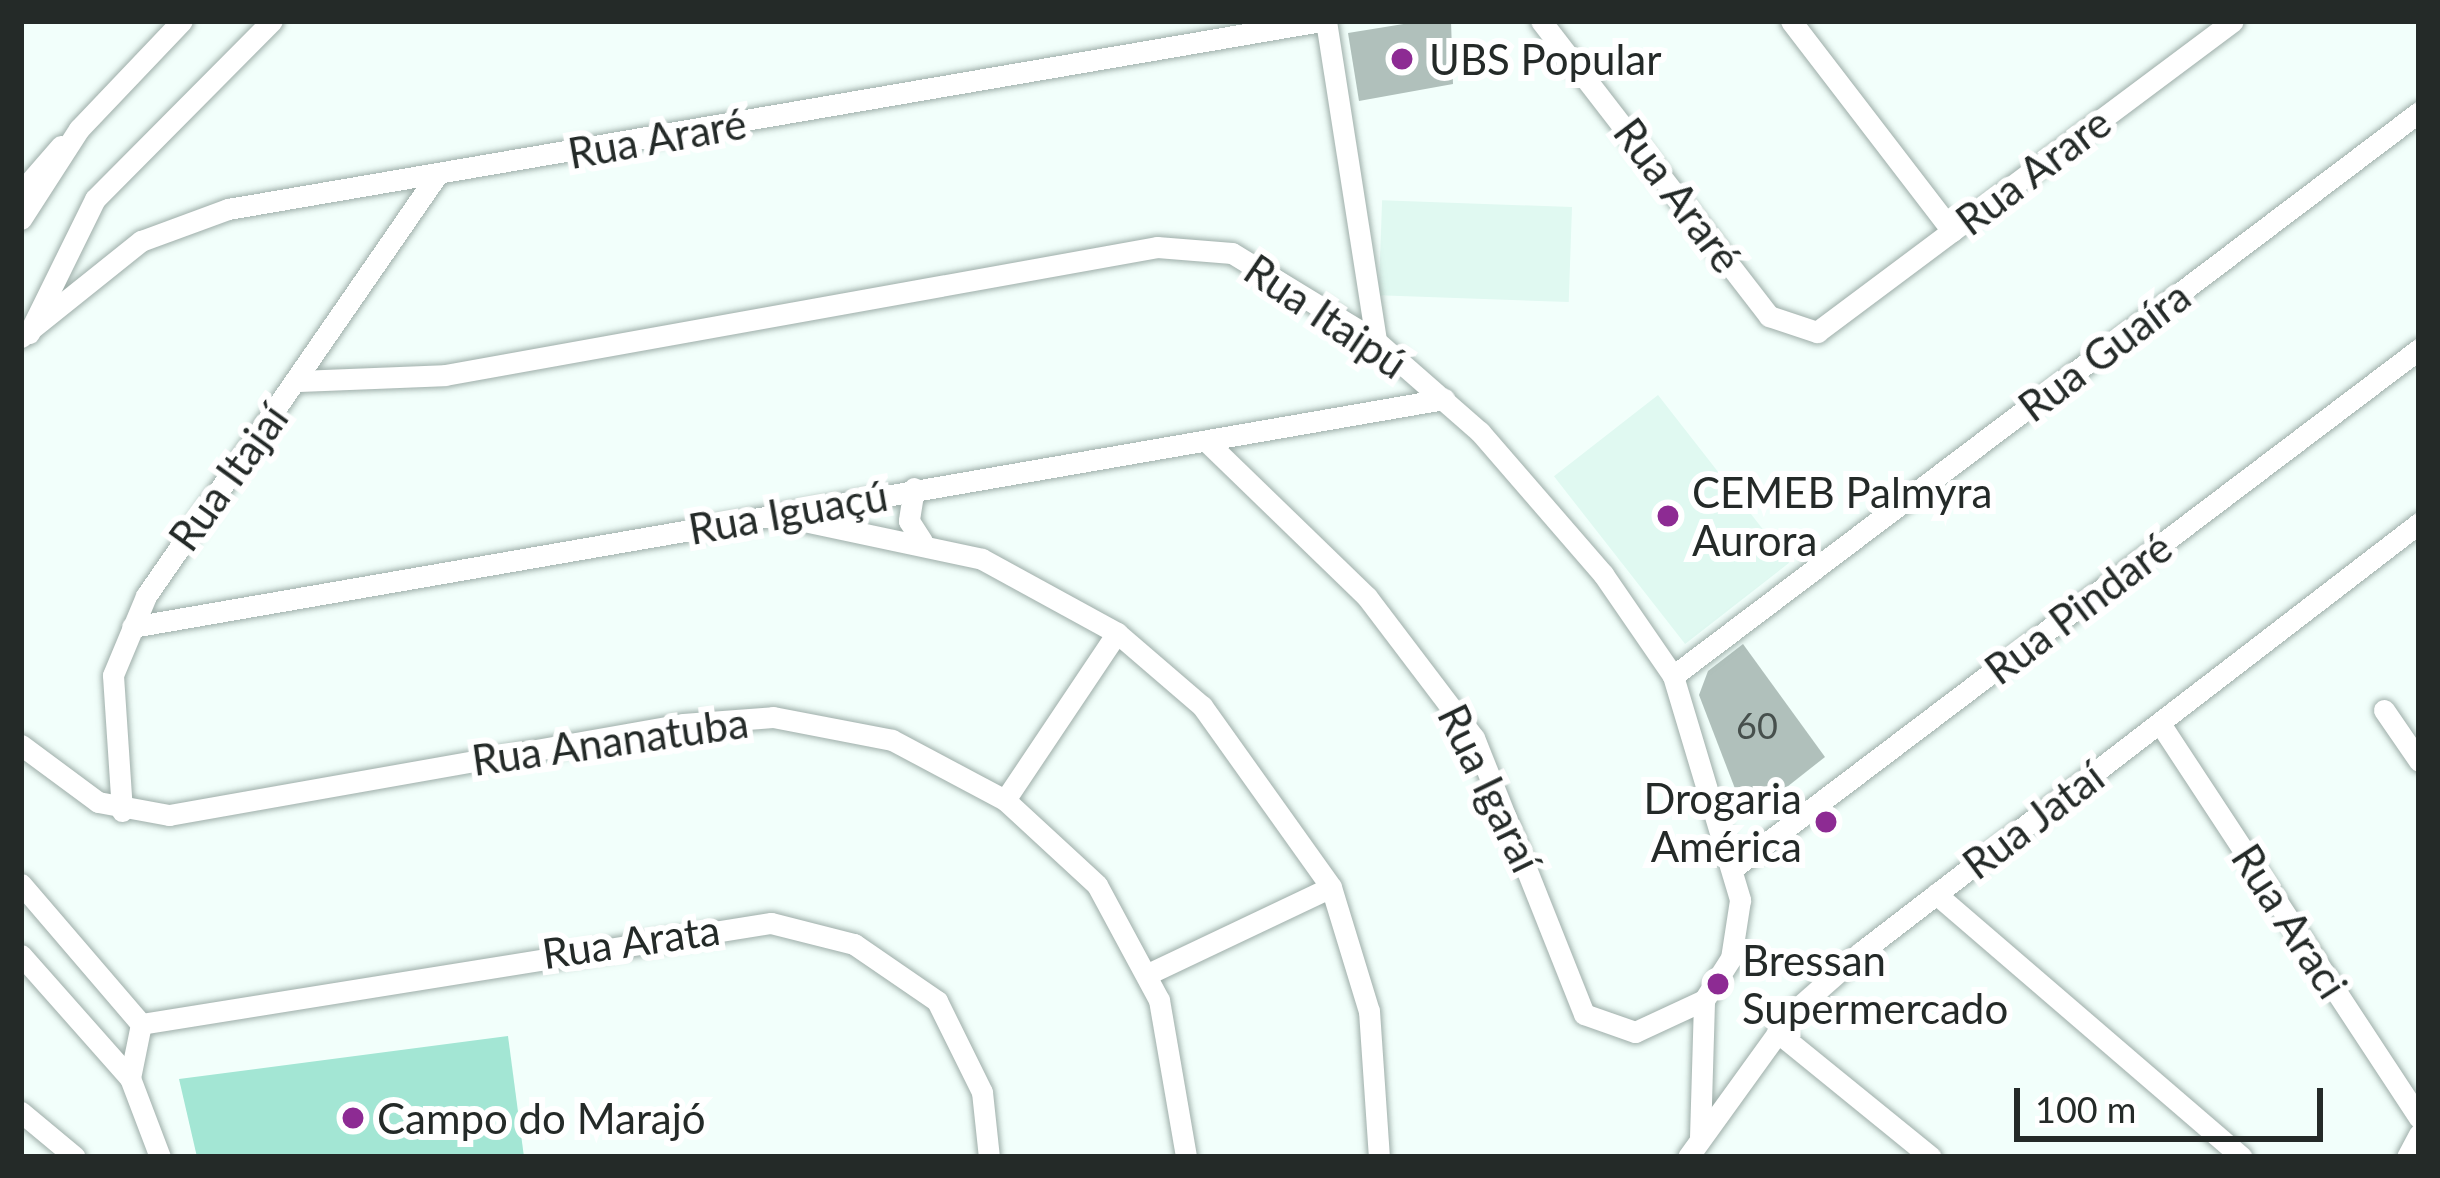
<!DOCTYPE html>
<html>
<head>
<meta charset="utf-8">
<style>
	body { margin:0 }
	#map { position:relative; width:2440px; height:1178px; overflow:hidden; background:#f2fffb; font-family:Lato,sans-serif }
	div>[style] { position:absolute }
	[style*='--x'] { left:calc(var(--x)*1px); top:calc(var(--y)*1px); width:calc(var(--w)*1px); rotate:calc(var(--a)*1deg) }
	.built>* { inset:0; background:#e0f9f1; transform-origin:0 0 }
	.green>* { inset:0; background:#a3e6d4 }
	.building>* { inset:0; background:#b0c0bb }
	.roads { filter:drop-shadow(0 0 3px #9eaea9) drop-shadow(0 0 3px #9eaea9) }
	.minor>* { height:21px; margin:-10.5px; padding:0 10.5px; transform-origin:10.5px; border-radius:10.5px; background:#fff }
	.dots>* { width:33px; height:33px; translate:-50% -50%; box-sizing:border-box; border:6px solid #fff; border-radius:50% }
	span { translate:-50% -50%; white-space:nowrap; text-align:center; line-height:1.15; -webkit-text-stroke:12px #fff; paint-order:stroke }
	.number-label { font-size:36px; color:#47504d }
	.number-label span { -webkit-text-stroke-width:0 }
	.poi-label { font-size:42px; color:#242a28 }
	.left { translate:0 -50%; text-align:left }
	.right { translate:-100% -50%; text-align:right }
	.street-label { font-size:42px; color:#242a28 }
	.frame { position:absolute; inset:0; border:24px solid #242a28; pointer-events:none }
	.scale { position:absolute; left:2014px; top:1088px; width:309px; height:54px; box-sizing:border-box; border:6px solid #242a28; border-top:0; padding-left:15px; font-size:36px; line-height:42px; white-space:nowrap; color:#242a28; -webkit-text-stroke:9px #fff; paint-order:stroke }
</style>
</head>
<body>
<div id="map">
	<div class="built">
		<div style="left:1572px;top:207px;width:95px;height:190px;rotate:92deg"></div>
		<div style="left:1658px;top:395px;width:213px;height:132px;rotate:52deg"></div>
	</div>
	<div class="green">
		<div style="clip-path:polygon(508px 1036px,524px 1157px,197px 1157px,179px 1079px)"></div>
	</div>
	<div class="building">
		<div style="clip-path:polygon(1422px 21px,1451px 21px,1453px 84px,1359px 101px,1348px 33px)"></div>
		<div style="clip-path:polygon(1743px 644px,1825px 757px,1759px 809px,1739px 799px,1699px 695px,1708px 671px)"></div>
	</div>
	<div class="roads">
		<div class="minor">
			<div style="--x:1326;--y:21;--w:324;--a:81.1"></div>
			<div style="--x:1541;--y:21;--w:373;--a:52.3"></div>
			<div style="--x:1769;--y:316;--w:51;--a:18.4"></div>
			<div style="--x:1817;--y:332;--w:519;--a:-36.78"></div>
			<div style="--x:1791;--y:21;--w:265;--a:52.5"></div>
			<div style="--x:21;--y:192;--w:61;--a:-49"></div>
			<div style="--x:21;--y:219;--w:107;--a:-57.2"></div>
			<div style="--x:79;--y:129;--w:149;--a:-46.4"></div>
			<div style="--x:29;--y:333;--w:149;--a:-63.8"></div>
			<div style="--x:95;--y:199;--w:251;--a:-45.2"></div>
			<div style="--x:21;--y:337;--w:154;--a:-38.7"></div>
			<div style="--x:141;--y:241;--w:93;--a:-20.2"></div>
			<div style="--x:228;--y:209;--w:1109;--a:-9.76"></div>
			<div style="--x:297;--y:381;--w:148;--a:-2.3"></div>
			<div style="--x:445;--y:375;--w:723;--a:-10.19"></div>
			<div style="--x:1157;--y:247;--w:75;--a:4.6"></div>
			<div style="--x:1232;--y:253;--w:169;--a:31.4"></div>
			<div style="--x:1376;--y:341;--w:138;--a:41.2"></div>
			<div style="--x:1480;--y:432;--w:188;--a:49.1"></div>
			<div style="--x:1603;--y:574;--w:124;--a:55.5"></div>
			<div style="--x:1673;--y:676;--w:234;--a:73.3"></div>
			<div style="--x:1740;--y:900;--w:59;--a:98.8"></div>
			<div style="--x:1731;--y:958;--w:50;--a:122.7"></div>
			<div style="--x:1704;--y:1000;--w:76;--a:155.1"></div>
			<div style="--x:1635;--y:1032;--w:54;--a:-160.6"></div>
			<div style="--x:1584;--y:1014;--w:297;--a:-111.7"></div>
			<div style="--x:1474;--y:738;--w:177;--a:-127.2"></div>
			<div style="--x:1367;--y:597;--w:224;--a:-135.9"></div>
			<div style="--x:914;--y:488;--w:33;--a:99"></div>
			<div style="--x:909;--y:521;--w:24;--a:57"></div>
			<div style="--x:785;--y:517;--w:201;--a:12"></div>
			<div style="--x:982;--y:559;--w:154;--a:28.7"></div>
			<div style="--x:1117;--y:633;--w:112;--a:40.7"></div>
			<div style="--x:1202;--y:706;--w:222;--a:54.5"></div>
			<div style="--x:1331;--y:887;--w:130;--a:73"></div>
			<div style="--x:1369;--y:1011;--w:146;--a:86.1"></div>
			<div style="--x:132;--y:627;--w:1332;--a:-9.86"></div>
			<div style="--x:1673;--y:676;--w:935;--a:-37.09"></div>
			<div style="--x:2384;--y:710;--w:62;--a:55.5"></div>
			<div style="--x:2161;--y:725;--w:470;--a:56.7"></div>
			<div style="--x:21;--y:745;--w:96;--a:36.5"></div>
			<div style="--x:98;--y:802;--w:72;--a:10.4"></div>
			<div style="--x:169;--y:815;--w:522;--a:-10.04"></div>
			<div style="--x:683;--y:724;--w:90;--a:-4.4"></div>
			<div style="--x:773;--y:717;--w:121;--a:10.9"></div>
			<div style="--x:892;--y:740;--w:128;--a:28"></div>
			<div style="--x:1005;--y:800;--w:125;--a:42.7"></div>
			<div style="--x:1097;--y:885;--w:131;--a:61.7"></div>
			<div style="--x:1159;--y:1000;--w:159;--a:80.2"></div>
			<div style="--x:1005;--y:800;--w:201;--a:-56.2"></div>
			<div style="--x:122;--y:811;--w:136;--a:-93.8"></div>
			<div style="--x:113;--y:675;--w:86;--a:-67.3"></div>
			<div style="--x:146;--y:596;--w:512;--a:-55.35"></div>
			<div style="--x:1736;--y:866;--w:857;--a:-37.12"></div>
			<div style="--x:21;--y:884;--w:184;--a:49.4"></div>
			<div style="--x:141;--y:1024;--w:55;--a:101.5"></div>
			<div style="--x:1936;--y:894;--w:403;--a:40.7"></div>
			<div style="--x:21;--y:955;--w:164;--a:48.5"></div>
			<div style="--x:130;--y:1078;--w:85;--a:69.2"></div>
			<div style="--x:1150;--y:973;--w:200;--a:-25.4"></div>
			<div style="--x:141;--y:1024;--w:638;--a:-9.11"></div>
			<div style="--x:771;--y:923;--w:86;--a:14.2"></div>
			<div style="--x:854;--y:944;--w:101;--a:34.5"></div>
			<div style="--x:937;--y:1001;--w:102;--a:63.7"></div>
			<div style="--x:982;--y:1092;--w:65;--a:83.9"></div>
			<div style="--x:1777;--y:1032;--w:198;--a:39.1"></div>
			<div style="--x:21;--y:1112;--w:70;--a:39.8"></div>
			<div style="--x:1700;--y:1137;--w:137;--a:-88.3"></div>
			<div style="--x:1688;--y:1157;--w:178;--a:-54.2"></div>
			<div style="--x:1792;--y:1013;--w:92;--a:-41.5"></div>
			<div style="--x:1861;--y:952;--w:704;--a:-37.55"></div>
			<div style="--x:2407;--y:1157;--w:26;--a:-62"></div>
		</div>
	</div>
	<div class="dots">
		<div style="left:1402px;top:59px;background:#8d2b93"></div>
		<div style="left:1668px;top:516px;background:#8d2b93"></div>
		<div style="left:1826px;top:822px;background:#8d2b93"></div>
		<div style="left:1718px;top:984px;background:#8d2b93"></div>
		<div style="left:353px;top:1118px;background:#8d2b93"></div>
	</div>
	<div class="number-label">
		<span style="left:1757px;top:726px">60</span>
	</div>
	<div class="poi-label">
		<span class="left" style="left:1429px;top:59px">UBS Popular</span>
		<span class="left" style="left:1692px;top:516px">CEMEB Palmyra<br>Aurora</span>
		<span class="right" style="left:1802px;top:822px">Drogaria<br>América</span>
		<span class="left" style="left:1742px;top:984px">Bressan<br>Supermercado</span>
		<span class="left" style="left:377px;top:1118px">Campo do Marajó</span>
	</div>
	<div class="street-label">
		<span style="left:657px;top:138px;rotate:-10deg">Rua Araré</span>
		<span style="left:2033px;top:171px;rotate:-37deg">Rua Arare</span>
		<span style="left:1678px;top:195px;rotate:53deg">Rua Araré</span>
		<span style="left:1326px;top:316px;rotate:34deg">Rua Itaipú</span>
		<span style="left:2104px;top:351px;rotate:-37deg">Rua Guaíra</span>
		<span style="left:228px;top:477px;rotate:-54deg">Rua Itajaí</span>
		<span style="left:788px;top:512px;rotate:-10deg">Rua Iguaçú</span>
		<span style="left:2078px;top:608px;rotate:-37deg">Rua Pindaré</span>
		<span style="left:610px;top:741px;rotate:-8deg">Rua Ananatuba</span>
		<span style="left:1490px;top:788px;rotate:64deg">Rua Igaraí</span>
		<span style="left:2033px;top:820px;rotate:-37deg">Rua Jataí</span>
		<span style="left:2290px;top:921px;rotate:57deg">Rua Araci</span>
		<span style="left:631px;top:941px;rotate:-8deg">Rua Arata</span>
	</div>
	<div class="frame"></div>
	<div class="scale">100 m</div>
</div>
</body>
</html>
